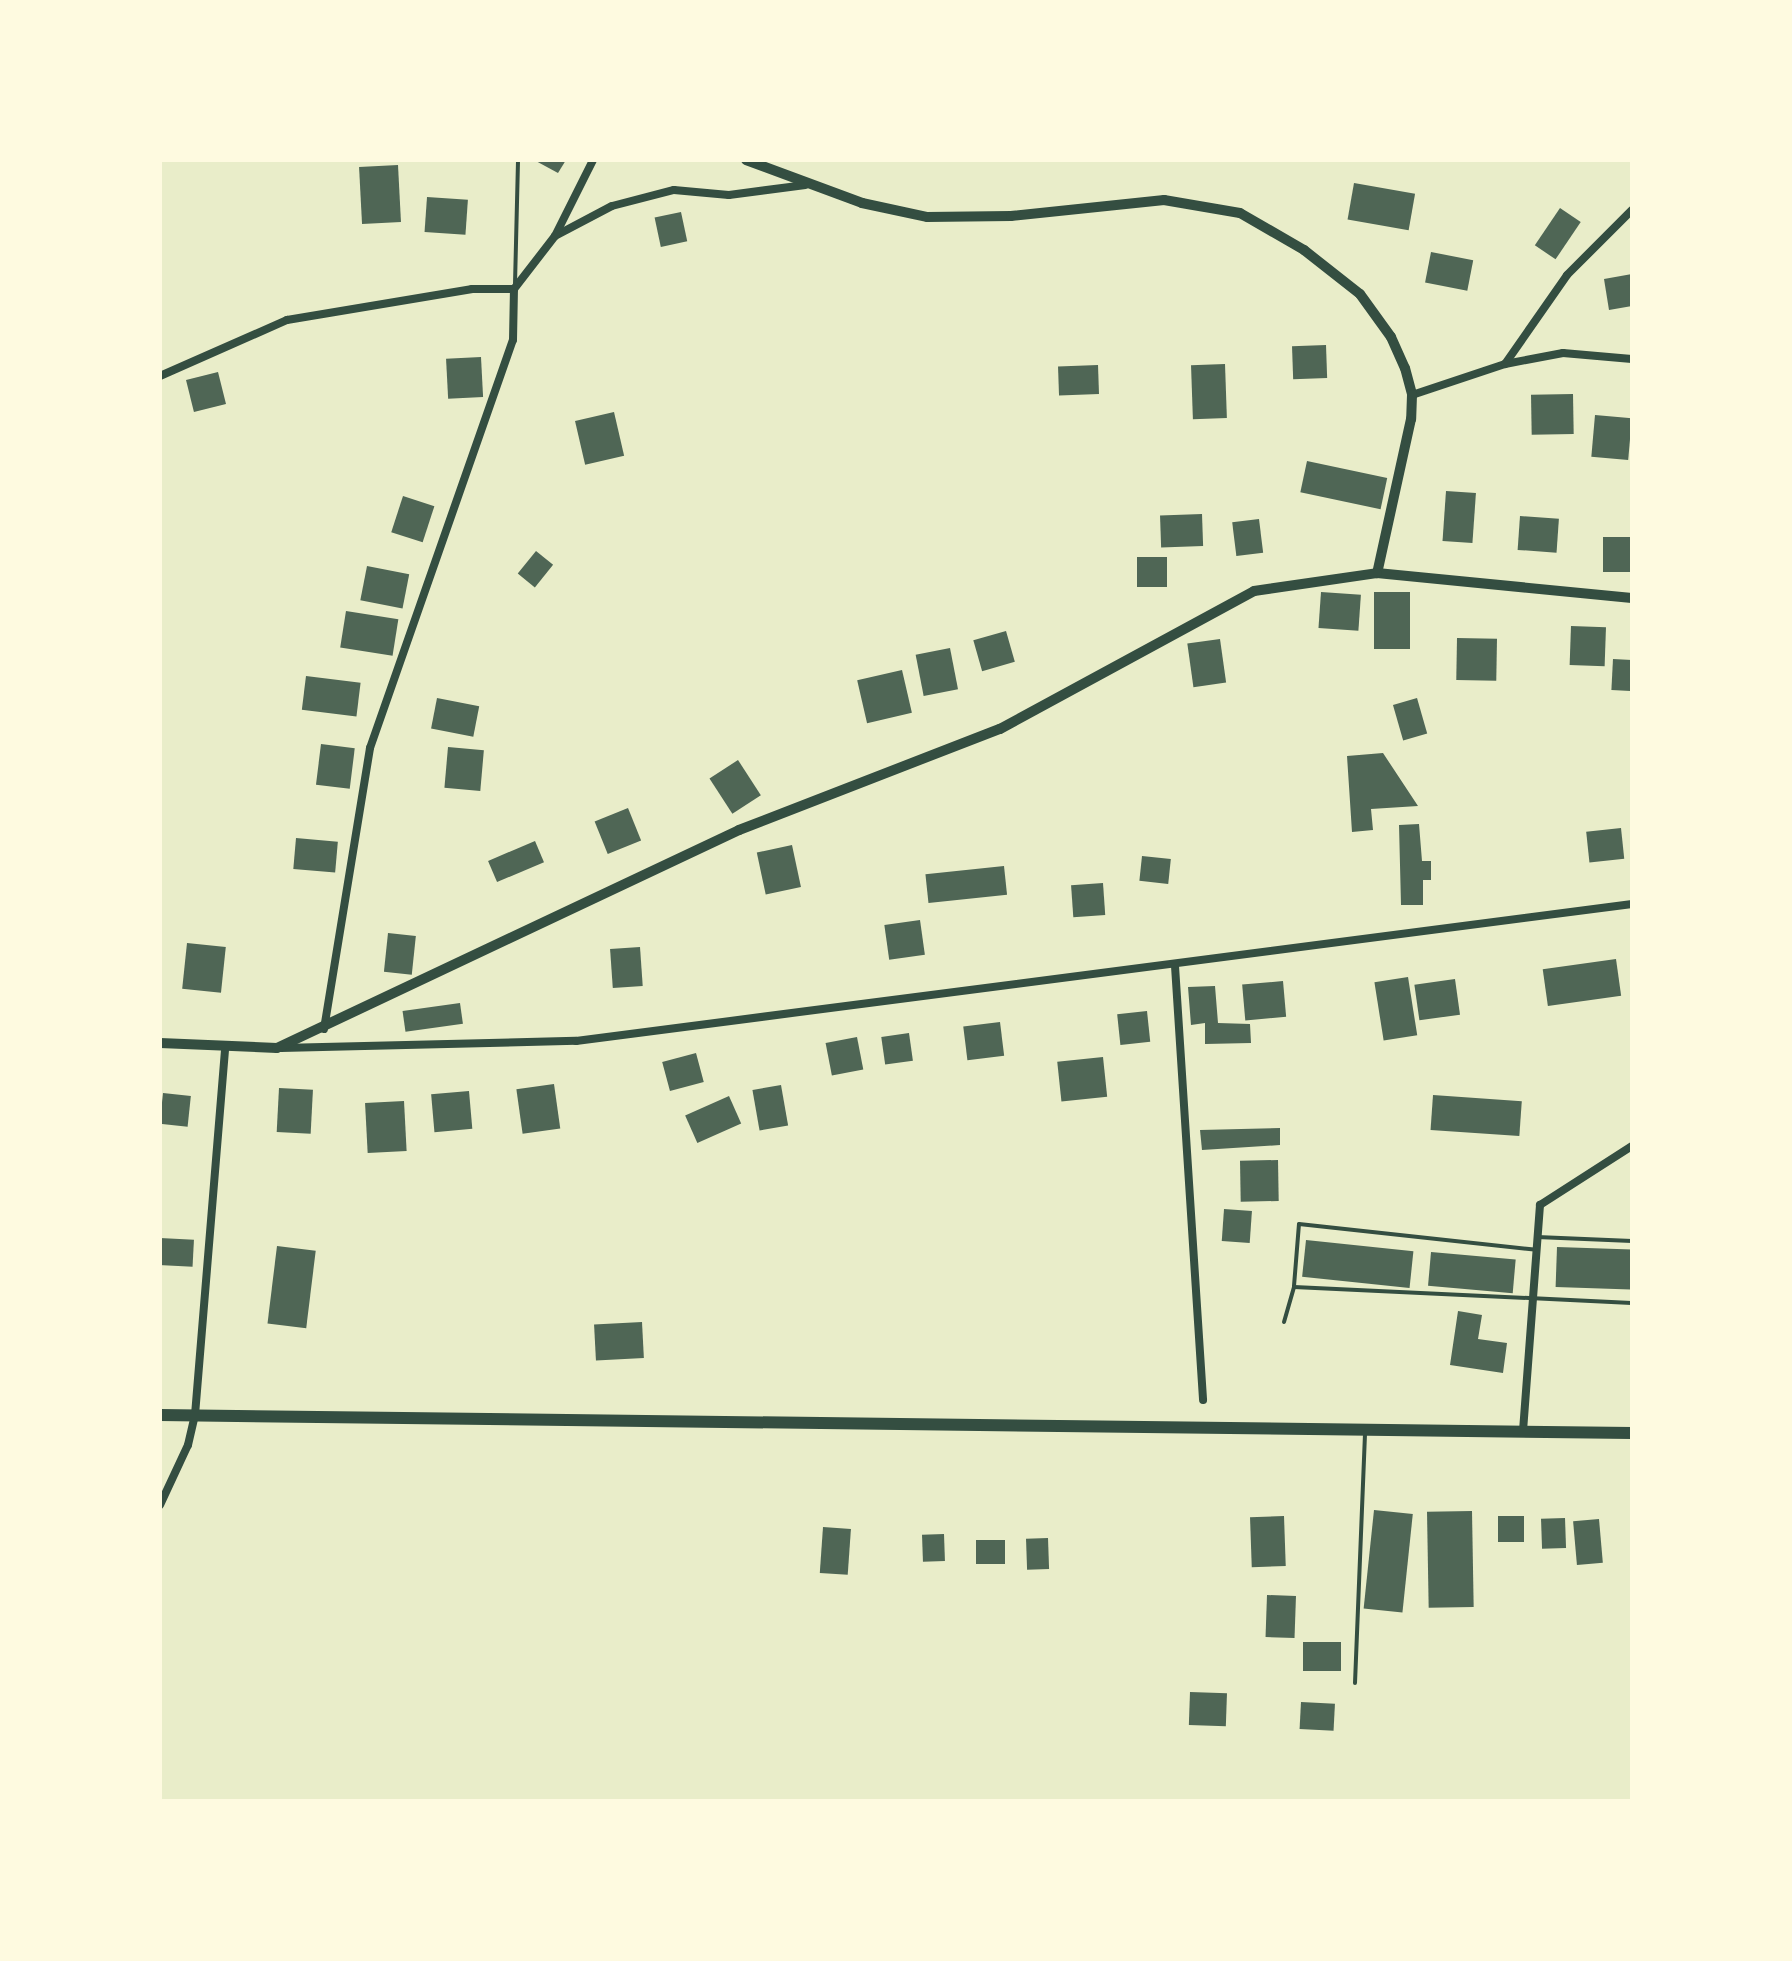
<!DOCTYPE html>
<html>
<head>
<meta charset="utf-8">
<style>
	body { margin:0 }
	#map { position:relative; width:1792px; height:1961px; overflow:hidden; background:#e9edc9; font-family:Rubik,sans-serif }
	div>[style] { position:absolute }
	[style*='--x'] { left:calc(var(--x)*1px); top:calc(var(--y)*1px); width:calc(var(--w)*1px); rotate:calc(var(--a)*1deg) }
	.building>* { inset:0; background:#4f6655; transform-origin:0 0 }
	.service>* { height:4px; margin:-2px; padding:0 2px; transform-origin:2px; border-radius:2px; background:#344e41 }
	.minor>* { height:8px; margin:-4px; padding:0 4px; transform-origin:4px; border-radius:4px; background:#344e41 }
	.tertiary>* { height:10px; margin:-5px; padding:0 5px; transform-origin:5px; border-radius:5px; background:#344e41 }
	.trunk>* { height:12px; margin:-6px; padding:0 6px; transform-origin:6px; border-radius:6px; background:#344e41 }
	span { translate:-50% -50%; white-space:nowrap; text-align:center; line-height:1.15; -webkit-text-stroke:8px #fefae0; paint-order:stroke }
	.frame { position:absolute; inset:0; border:162px solid #fefae0; pointer-events:none }
</style>
</head>
<body>
<div id="map">
	<div class="building">
		<div style="clip-path:polygon(534px 160px,566px 160px,558px 173px)"></div>
		<div style="left:398px;top:165px;width:57px;height:39px;rotate:87deg"></div>
		<div style="left:1354px;top:183px;width:62px;height:37px;rotate:10deg"></div>
		<div style="left:427px;top:197px;width:41px;height:35px;rotate:4deg"></div>
		<div style="left:1560px;top:208px;width:25px;height:45px;rotate:34deg"></div>
		<div style="left:681px;top:212px;width:30px;height:27px;rotate:78deg"></div>
		<div style="left:1431px;top:252px;width:43px;height:31px;rotate:11deg"></div>
		<div style="clip-path:polygon(1632px 274px,1632px 306px,1609px 310px,1604px 279px)"></div>
		<div style="left:1326px;top:345px;width:33px;height:34px;rotate:88deg"></div>
		<div style="left:481px;top:357px;width:40px;height:35px;rotate:87deg"></div>
		<div style="left:1225px;top:364px;width:54px;height:34px;rotate:88deg"></div>
		<div style="left:1098px;top:365px;width:29px;height:40px;rotate:88deg"></div>
		<div style="left:218px;top:372px;width:33px;height:33px;rotate:76deg"></div>
		<div style="left:1573px;top:394px;width:40px;height:42px;rotate:89deg"></div>
		<div style="left:614px;top:412px;width:45px;height:40px;rotate:77deg"></div>
		<div style="left:1595px;top:415px;width:37px;height:42px;rotate:5deg"></div>
		<div style="left:1307px;top:461px;width:82px;height:32px;rotate:12deg"></div>
		<div style="left:1446px;top:491px;width:30px;height:50px;rotate:4deg"></div>
		<div style="left:403px;top:496px;width:33px;height:38px;rotate:18deg"></div>
		<div style="left:1202px;top:514px;width:32px;height:42px;rotate:88deg"></div>
		<div style="left:1520px;top:516px;width:39px;height:34px;rotate:4deg"></div>
		<div style="left:1259px;top:519px;width:34px;height:27px;rotate:83deg"></div>
		<div style="left:1632px;top:537px;width:35px;height:29px;rotate:90deg"></div>
		<div style="left:536px;top:551px;width:22px;height:29px;rotate:39deg"></div>
		<div style="left:1167px;top:557px;width:30px;height:30px;rotate:90deg"></div>
		<div style="left:367px;top:566px;width:43px;height:35px;rotate:11deg"></div>
		<div style="left:1321px;top:592px;width:40px;height:36px;rotate:4deg"></div>
		<div style="left:1374px;top:592px;width:36px;height:57px"></div>
		<div style="left:346px;top:611px;width:53px;height:37px;rotate:9deg"></div>
		<div style="left:1571px;top:626px;width:35px;height:39px;rotate:2deg"></div>
		<div style="left:1006px;top:631px;width:32px;height:34px;rotate:74deg"></div>
		<div style="left:1457px;top:638px;width:40px;height:42px;rotate:1deg"></div>
		<div style="left:1220px;top:639px;width:44px;height:33px;rotate:82deg"></div>
		<div style="left:950px;top:648px;width:42px;height:35px;rotate:79deg"></div>
		<div style="left:1613px;top:659px;width:19px;height:31px;rotate:3deg"></div>
		<div style="left:902px;top:670px;width:44px;height:46px;rotate:77deg"></div>
		<div style="left:306px;top:676px;width:55px;height:34px;rotate:7deg"></div>
		<div style="left:437px;top:698px;width:43px;height:31px;rotate:11deg"></div>
		<div style="left:1417px;top:698px;width:37px;height:25px;rotate:74deg"></div>
		<div style="left:321px;top:744px;width:34px;height:41px;rotate:7deg"></div>
		<div style="left:448px;top:747px;width:36px;height:41px;rotate:5deg"></div>
		<div style="clip-path:polygon(1383px 753px,1418px 806px,1371px 809px,1373px 830px,1352px 832px,1347px 756px)"></div>
		<div style="left:738px;top:760px;width:42px;height:34px;rotate:57deg"></div>
		<div style="left:628px;top:808px;width:35px;height:36px;rotate:68deg"></div>
		<div style="clip-path:polygon(1419px 824px,1422px 861px,1431px 861px,1431px 880px,1423px 880px,1423px 905px,1401px 905px,1399px 825px)"></div>
		<div style="left:1621px;top:828px;width:31px;height:35px;rotate:84deg"></div>
		<div style="left:296px;top:838px;width:42px;height:31px;rotate:5deg"></div>
		<div style="left:535px;top:841px;width:23px;height:51px;rotate:67deg"></div>
		<div style="left:792px;top:845px;width:43px;height:36px;rotate:78deg"></div>
		<div style="left:1142px;top:856px;width:29px;height:25px;rotate:6deg"></div>
		<div style="left:1004px;top:866px;width:29px;height:79px;rotate:84deg"></div>
		<div style="left:1103px;top:883px;width:32px;height:32px;rotate:86deg"></div>
		<div style="left:920px;top:920px;width:35px;height:36px;rotate:82deg"></div>
		<div style="left:388px;top:933px;width:28px;height:39px;rotate:6deg"></div>
		<div style="left:187px;top:943px;width:39px;height:46px;rotate:6deg"></div>
		<div style="left:640px;top:947px;width:39px;height:30px;rotate:86deg"></div>
		<div style="left:1616px;top:959px;width:37px;height:74px;rotate:82deg"></div>
		<div style="left:1408px;top:977px;width:59px;height:34px;rotate:81deg"></div>
		<div style="left:1455px;top:979px;width:36px;height:41px;rotate:82deg"></div>
		<div style="left:1283px;top:981px;width:36px;height:41px;rotate:85deg"></div>
		<div style="clip-path:polygon(1215px 986px,1218px 1023px,1250px 1024px,1251px 1043px,1205px 1044px,1205px 1023px,1191px 1025px,1188px 987px)"></div>
		<div style="left:460px;top:1003px;width:21px;height:58px;rotate:82deg"></div>
		<div style="left:1147px;top:1011px;width:31px;height:30px;rotate:84deg"></div>
		<div style="left:1000px;top:1022px;width:34px;height:37px;rotate:83deg"></div>
		<div style="left:909px;top:1033px;width:28px;height:28px;rotate:82deg"></div>
		<div style="left:857px;top:1037px;width:33px;height:32px;rotate:79deg"></div>
		<div style="left:696px;top:1053px;width:30px;height:35px;rotate:75deg"></div>
		<div style="left:1103px;top:1057px;width:40px;height:46px;rotate:84deg"></div>
		<div style="left:554px;top:1084px;width:45px;height:38px;rotate:82deg"></div>
		<div style="left:781px;top:1085px;width:41px;height:29px;rotate:80deg"></div>
		<div style="left:279px;top:1088px;width:34px;height:44px;rotate:3deg"></div>
		<div style="left:469px;top:1091px;width:38px;height:38px;rotate:85deg"></div>
		<div style="left:163px;top:1093px;width:28px;height:31px;rotate:6deg"></div>
		<div style="left:1433px;top:1095px;width:89px;height:35px;rotate:4deg"></div>
		<div style="left:729px;top:1096px;width:30px;height:48px;rotate:66deg"></div>
		<div style="left:404px;top:1101px;width:50px;height:39px;rotate:87deg"></div>
		<div style="clip-path:polygon(1280px 1128px,1280px 1145px,1202px 1150px,1200px 1130px)"></div>
		<div style="left:1278px;top:1160px;width:41px;height:38px;rotate:89deg"></div>
		<div style="left:1224px;top:1209px;width:28px;height:32px;rotate:4deg"></div>
		<div style="left:160px;top:1238px;width:34px;height:27px;rotate:3deg"></div>
		<div style="left:1306px;top:1240px;width:108px;height:37px;rotate:6deg"></div>
		<div style="left:277px;top:1246px;width:39px;height:78px;rotate:7deg"></div>
		<div style="left:1557px;top:1247px;width:75px;height:40px;rotate:2deg"></div>
		<div style="left:1431px;top:1252px;width:85px;height:34px;rotate:5deg"></div>
		<div style="clip-path:polygon(1458px 1311px,1482px 1315px,1478px 1339px,1507px 1343px,1503px 1373px,1450px 1365px)"></div>
		<div style="left:642px;top:1322px;width:36px;height:48px;rotate:87deg"></div>
		<div style="left:1374px;top:1510px;width:39px;height:99px;rotate:6deg"></div>
		<div style="left:1472px;top:1511px;width:96px;height:45px;rotate:89deg"></div>
		<div style="left:1284px;top:1516px;width:50px;height:34px;rotate:88deg"></div>
		<div style="left:1498px;top:1516px;width:26px;height:26px"></div>
		<div style="left:1565px;top:1518px;width:30px;height:24px;rotate:88deg"></div>
		<div style="left:1599px;top:1519px;width:44px;height:26px;rotate:85deg"></div>
		<div style="left:823px;top:1527px;width:28px;height:46px;rotate:4deg"></div>
		<div style="left:944px;top:1534px;width:27px;height:22px;rotate:88deg"></div>
		<div style="left:1048px;top:1538px;width:31px;height:22px;rotate:88deg"></div>
		<div style="left:976px;top:1540px;width:29px;height:24px"></div>
		<div style="left:1267px;top:1595px;width:29px;height:42px;rotate:2deg"></div>
		<div style="left:1303px;top:1642px;width:38px;height:29px"></div>
		<div style="left:1190px;top:1692px;width:37px;height:33px;rotate:2deg"></div>
		<div style="left:1301px;top:1702px;width:34px;height:27px;rotate:3deg"></div>
	</div>
	<div class="service">
		<div style="--x:515;--y:284;--w:124;--a:-88.6"></div>
		<div style="--x:1537;--y:1237;--w:95;--a:2.4"></div>
		<div style="--x:1294;--y:1286;--w:62;--a:-85.4"></div>
		<div style="--x:1299;--y:1224;--w:239;--a:6.2"></div>
		<div style="--x:1284;--y:1322;--w:36;--a:-74"></div>
		<div style="--x:1294;--y:1287;--w:338;--a:2.7"></div>
		<div style="--x:1355;--y:1683;--w:250;--a:-87.7"></div>
	</div>
	<div class="minor">
		<div style="--x:555;--y:236;--w:64;--a:-27.8"></div>
		<div style="--x:612;--y:206;--w:64;--a:-14.5"></div>
		<div style="--x:674;--y:190;--w:55;--a:5.2"></div>
		<div style="--x:729;--y:195;--w:77;--a:-7.5"></div>
		<div style="--x:1505;--y:364;--w:108;--a:-55.1"></div>
		<div style="--x:1567;--y:275;--w:92;--a:-45"></div>
		<div style="--x:160;--y:376;--w:139;--a:-23.8"></div>
		<div style="--x:287;--y:320;--w:188;--a:-9.5"></div>
		<div style="--x:472;--y:289;--w:42;--a:0"></div>
		<div style="--x:1412;--y:395;--w:98;--a:-18.4"></div>
		<div style="--x:1505;--y:364;--w:59;--a:-10.7"></div>
		<div style="--x:1563;--y:353;--w:69;--a:5"></div>
		<div style="--x:1175;--y:966;--w:435;--a:86.3"></div>
		<div style="--x:324;--y:1029;--w:285;--a:-80.7"></div>
		<div style="--x:370;--y:748;--w:432;--a:-70.7"></div>
		<div style="--x:513;--y:340;--w:51;--a:-88.9"></div>
		<div style="--x:514;--y:289;--w:67;--a:-52.3"></div>
		<div style="--x:555;--y:236;--w:85;--a:-63.4"></div>
		<div style="--x:281;--y:1048;--w:295;--a:-1.4"></div>
		<div style="--x:576;--y:1041;--w:1065;--a:-7.39"></div>
		<div style="--x:1523;--y:1431;--w:227;--a:-85.7"></div>
		<div style="--x:1540;--y:1205;--w:109;--a:-32.7"></div>
		<div style="--x:160;--y:1505;--w:66;--a:-65"></div>
		<div style="--x:188;--y:1445;--w:31;--a:-77"></div>
		<div style="--x:195;--y:1415;--w:367;--a:-85.3"></div>
	</div>
	<div class="tertiary">
		<div style="--x:746;--y:160;--w:124;--a:20.3"></div>
		<div style="--x:862;--y:203;--w:66;--a:12.2"></div>
		<div style="--x:927;--y:217;--w:84;--a:-0.7"></div>
		<div style="--x:1011;--y:216;--w:154;--a:-6"></div>
		<div style="--x:1164;--y:200;--w:77;--a:9.7"></div>
		<div style="--x:1240;--y:213;--w:74;--a:30"></div>
		<div style="--x:1304;--y:250;--w:71;--a:38.2"></div>
		<div style="--x:1360;--y:294;--w:53;--a:54.2"></div>
		<div style="--x:1391;--y:337;--w:34;--a:66"></div>
		<div style="--x:1405;--y:368;--w:28;--a:75"></div>
		<div style="--x:1412;--y:395;--w:24;--a:92"></div>
		<div style="--x:1411;--y:419;--w:158;--a:102.4"></div>
		<div style="--x:1377;--y:573;--w:256;--a:5.6"></div>
		<div style="--x:160;--y:1043;--w:117;--a:2.4"></div>
		<div style="--x:277;--y:1048;--w:511;--a:-25.26"></div>
		<div style="--x:739;--y:830;--w:280;--a:-21.2"></div>
		<div style="--x:1000;--y:729;--w:289;--a:-28.5"></div>
		<div style="--x:1254;--y:591;--w:124;--a:-8.3"></div>
	</div>
	<div class="trunk">
		<div style="--x:160;--y:1415;--w:1472;--a:0.7"></div>
	</div>
	<div class="frame"></div>
</div>
</body>
</html>
